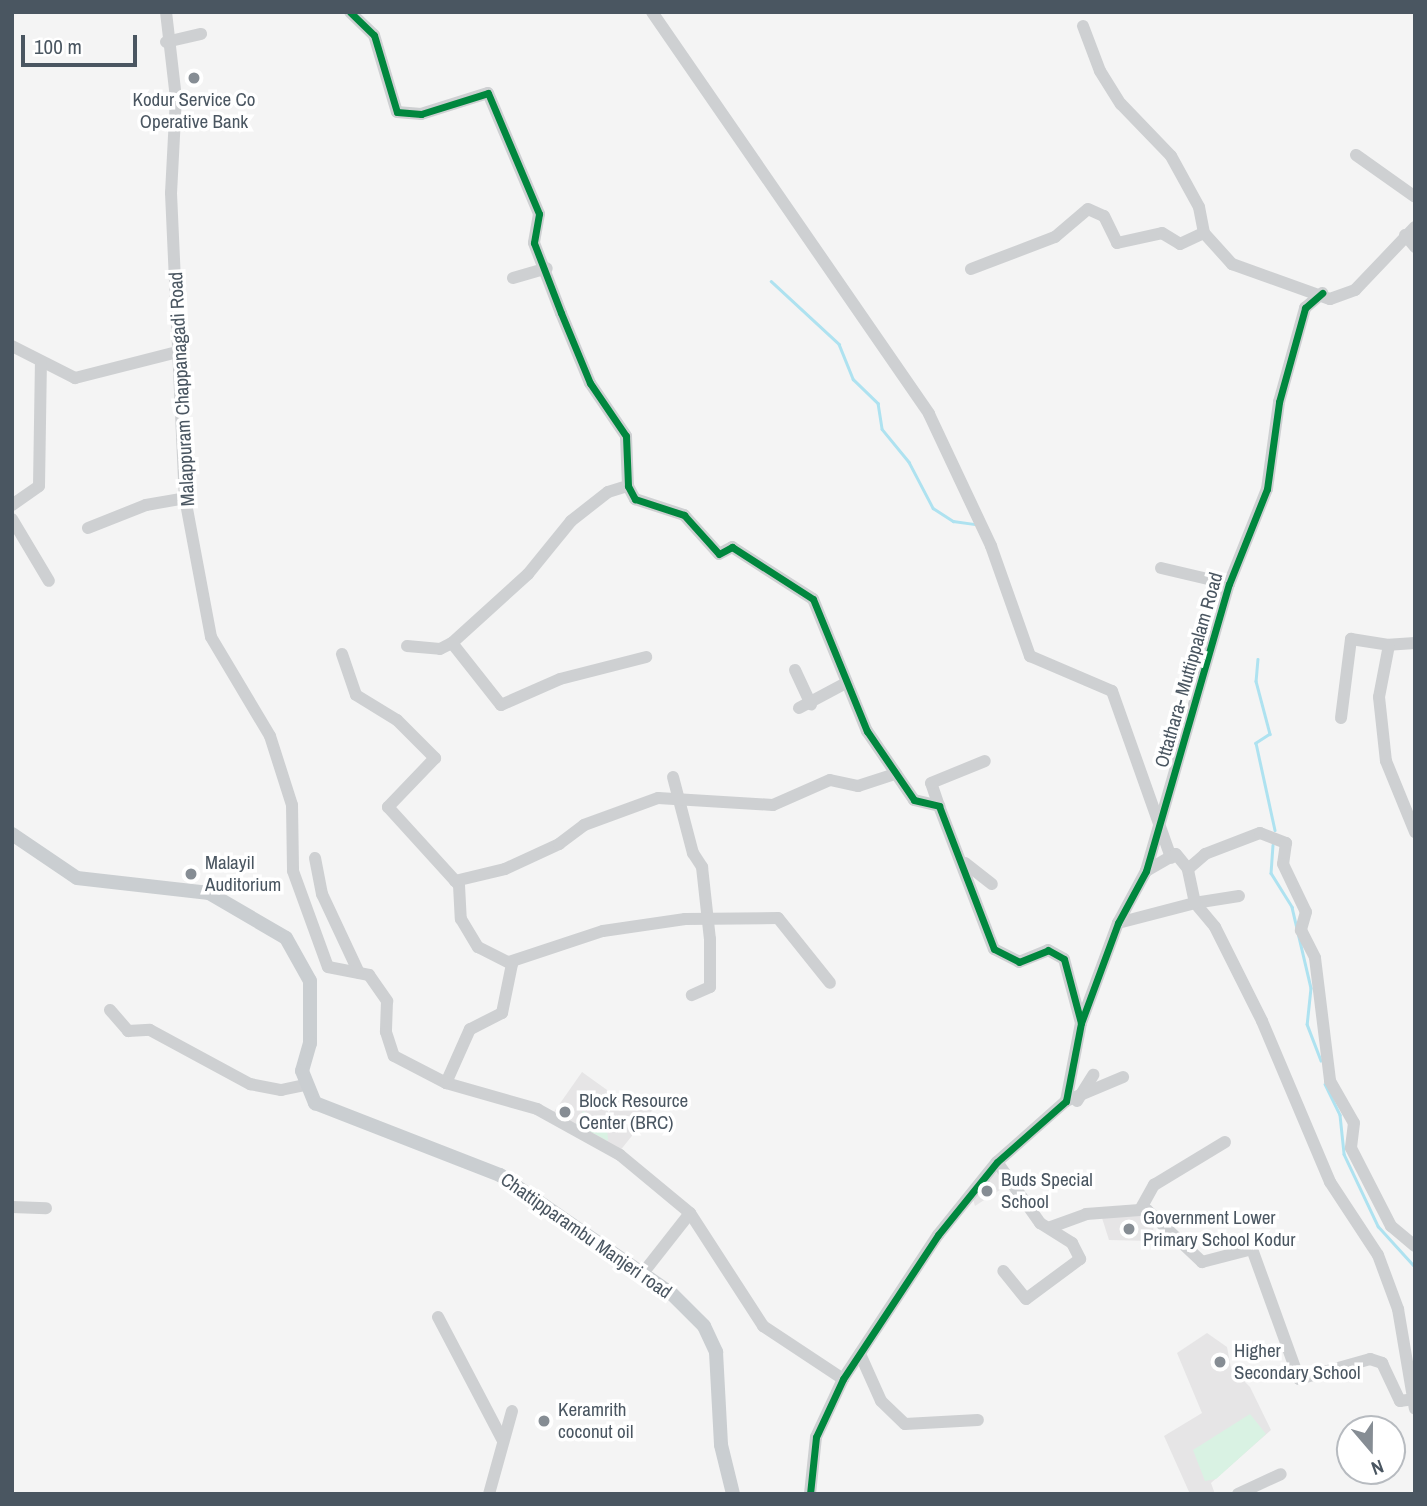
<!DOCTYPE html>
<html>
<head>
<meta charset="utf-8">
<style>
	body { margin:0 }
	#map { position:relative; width:1427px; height:1506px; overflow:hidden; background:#f4f4f4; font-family:"Archivo Narrow",sans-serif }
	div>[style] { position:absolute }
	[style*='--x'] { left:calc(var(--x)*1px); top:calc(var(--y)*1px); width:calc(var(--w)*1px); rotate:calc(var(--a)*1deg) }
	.education>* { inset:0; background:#e6e5e6 }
	.green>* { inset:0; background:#d9f2e3 }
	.stream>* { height:2.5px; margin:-1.25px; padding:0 1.25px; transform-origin:1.25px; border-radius:1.25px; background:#aee2f0 }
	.minor>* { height:12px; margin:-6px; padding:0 6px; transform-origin:6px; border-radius:6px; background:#ced0d2 }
	.major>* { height:14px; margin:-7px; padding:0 7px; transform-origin:7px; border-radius:7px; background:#caced1 }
	.minor-bridge>* { height:12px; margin:-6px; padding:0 6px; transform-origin:6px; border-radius:6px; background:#ced0d2 }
	.cycleway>* { height:7px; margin:-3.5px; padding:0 3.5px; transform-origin:3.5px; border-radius:3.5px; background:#00873e }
	.dots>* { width:19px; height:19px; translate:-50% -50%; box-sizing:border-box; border:4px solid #fff; border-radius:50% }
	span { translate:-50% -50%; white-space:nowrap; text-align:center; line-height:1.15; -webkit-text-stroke:7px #fff; paint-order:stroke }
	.poi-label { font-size:19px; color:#4a5661 }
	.left { translate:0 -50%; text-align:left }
	.street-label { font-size:19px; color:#4a5661 }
	.frame { position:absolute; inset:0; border:14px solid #4a5661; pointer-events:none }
	.north { position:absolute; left:1336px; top:1415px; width:70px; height:70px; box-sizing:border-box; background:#fff; border:2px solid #b7bbc0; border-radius:50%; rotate:160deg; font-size:19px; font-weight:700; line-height:28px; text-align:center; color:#4a5661 }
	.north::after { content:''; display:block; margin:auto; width:24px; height:32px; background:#868d94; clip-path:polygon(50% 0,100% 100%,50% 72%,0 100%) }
	.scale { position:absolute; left:21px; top:35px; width:116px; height:32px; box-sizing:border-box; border:4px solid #4a5661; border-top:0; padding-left:9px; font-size:21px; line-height:24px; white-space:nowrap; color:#4a5661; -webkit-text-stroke:5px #fff; paint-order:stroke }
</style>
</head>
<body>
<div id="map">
	<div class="education">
		<div style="clip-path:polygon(582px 1072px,628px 1105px,636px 1096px,655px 1107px,619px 1152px,554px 1112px)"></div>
		<div style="clip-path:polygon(997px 1172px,1006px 1186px,975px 1206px,972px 1196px)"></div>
		<div style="clip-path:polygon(1114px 1214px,1155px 1215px,1152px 1241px,1109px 1240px,1102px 1218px)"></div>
		<div style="clip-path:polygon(1207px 1333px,1227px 1347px,1231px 1368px,1250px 1387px,1271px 1430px,1211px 1483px,1215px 1494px,1190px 1494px,1164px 1436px,1202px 1413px,1177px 1353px)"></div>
	</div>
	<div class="green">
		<div style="clip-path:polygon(583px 1111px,607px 1126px,608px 1141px,576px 1124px)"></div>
		<div style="clip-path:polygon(1250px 1414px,1266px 1434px,1216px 1479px,1205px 1481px,1193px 1450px)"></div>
	</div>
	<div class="stream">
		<div style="--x:771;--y:281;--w:93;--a:42.8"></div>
		<div style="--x:839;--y:344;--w:38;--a:68"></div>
		<div style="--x:853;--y:379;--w:35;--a:44"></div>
		<div style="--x:878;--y:403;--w:26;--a:81"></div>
		<div style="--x:882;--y:429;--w:43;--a:50.7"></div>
		<div style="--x:909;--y:462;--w:52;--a:62.4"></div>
		<div style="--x:933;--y:508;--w:24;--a:33"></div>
		<div style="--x:953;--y:521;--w:22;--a:8"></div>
		<div style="--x:1258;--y:659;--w:22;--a:95"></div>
		<div style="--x:1256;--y:681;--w:55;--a:75.2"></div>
		<div style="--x:1270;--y:734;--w:17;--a:147"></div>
		<div style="--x:1256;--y:743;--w:89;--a:77.7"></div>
		<div style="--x:1273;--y:845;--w:28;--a:94"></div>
		<div style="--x:1271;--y:873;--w:40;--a:58"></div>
		<div style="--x:1292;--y:907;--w:83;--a:76.8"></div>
		<div style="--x:1311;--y:988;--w:36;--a:96"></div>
		<div style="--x:1307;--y:1024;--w:39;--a:69"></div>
		<div style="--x:1325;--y:1084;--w:34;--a:64"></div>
		<div style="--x:1340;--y:1115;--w:39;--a:84"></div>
		<div style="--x:1344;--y:1154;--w:80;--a:64.7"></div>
		<div style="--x:1378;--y:1226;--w:55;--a:47.9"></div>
		<div style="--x:1415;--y:1284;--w:10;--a:90"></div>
	</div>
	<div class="minor">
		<div style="--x:166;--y:12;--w:87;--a:83.4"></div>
		<div style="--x:176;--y:98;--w:95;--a:93"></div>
		<div style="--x:171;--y:193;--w:305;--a:87.4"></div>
		<div style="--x:185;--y:498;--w:141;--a:79.4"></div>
		<div style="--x:211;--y:637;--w:115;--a:59.2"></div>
		<div style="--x:270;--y:736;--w:72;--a:72.3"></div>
		<div style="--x:292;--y:805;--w:66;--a:89.1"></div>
		<div style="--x:293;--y:871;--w:102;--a:70"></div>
		<div style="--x:350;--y:12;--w:33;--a:44"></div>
		<div style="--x:374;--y:35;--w:80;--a:73.4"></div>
		<div style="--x:397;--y:112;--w:24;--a:5"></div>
		<div style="--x:421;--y:114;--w:70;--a:-17.4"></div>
		<div style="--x:488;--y:93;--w:131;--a:67.1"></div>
		<div style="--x:539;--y:214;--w:29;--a:100"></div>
		<div style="--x:534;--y:243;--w:75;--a:68.9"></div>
		<div style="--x:561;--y:313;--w:76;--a:67.5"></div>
		<div style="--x:590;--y:383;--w:64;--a:55.8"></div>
		<div style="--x:626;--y:436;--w:50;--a:87.7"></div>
		<div style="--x:628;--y:486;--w:15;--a:62"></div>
		<div style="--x:635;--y:499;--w:52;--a:18.1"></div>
		<div style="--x:684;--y:515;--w:52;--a:48.1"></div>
		<div style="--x:719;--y:554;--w:15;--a:-28"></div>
		<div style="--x:732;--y:547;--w:96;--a:32.7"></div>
		<div style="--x:813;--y:599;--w:143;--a:67.8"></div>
		<div style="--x:867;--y:731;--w:83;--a:55.7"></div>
		<div style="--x:914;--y:800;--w:26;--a:13"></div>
		<div style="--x:939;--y:806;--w:153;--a:69"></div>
		<div style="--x:994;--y:949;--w:28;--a:27"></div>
		<div style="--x:1019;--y:962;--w:31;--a:-22"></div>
		<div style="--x:1048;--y:950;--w:18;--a:29"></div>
		<div style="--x:1064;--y:959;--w:66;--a:75.1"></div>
		<div style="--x:652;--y:12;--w:488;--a:55.4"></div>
		<div style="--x:929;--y:414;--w:146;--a:64.8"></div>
		<div style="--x:991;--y:546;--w:117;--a:70.5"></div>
		<div style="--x:1030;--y:656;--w:89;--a:23.1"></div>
		<div style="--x:1112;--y:691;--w:177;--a:70.5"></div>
		<div style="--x:1083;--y:26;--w:48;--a:69.3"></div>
		<div style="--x:1100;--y:71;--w:39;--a:58"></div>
		<div style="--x:1121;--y:104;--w:72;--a:46.1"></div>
		<div style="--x:1171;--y:156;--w:58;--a:61.2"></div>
		<div style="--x:1199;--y:207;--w:26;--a:79"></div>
		<div style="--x:1204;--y:233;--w:42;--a:47.9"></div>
		<div style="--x:1232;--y:264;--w:104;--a:19.7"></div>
		<div style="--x:1330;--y:299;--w:27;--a:-20"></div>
		<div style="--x:1355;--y:290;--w:87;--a:-46.4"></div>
		<div style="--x:166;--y:42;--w:36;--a:-13"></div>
		<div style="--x:1356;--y:155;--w:72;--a:35.4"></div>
		<div style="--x:1405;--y:235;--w:16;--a:50"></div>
		<div style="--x:971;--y:269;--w:90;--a:-20.9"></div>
		<div style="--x:1055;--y:237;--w:43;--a:-40.3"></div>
		<div style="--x:1088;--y:209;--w:17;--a:24"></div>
		<div style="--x:1104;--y:216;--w:30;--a:64"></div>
		<div style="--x:1117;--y:243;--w:46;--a:-12.5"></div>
		<div style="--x:1162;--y:233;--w:21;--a:31"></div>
		<div style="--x:1180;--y:244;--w:26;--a:-25"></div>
		<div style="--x:513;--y:278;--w:35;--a:-16"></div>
		<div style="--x:12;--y:346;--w:71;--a:26.9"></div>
		<div style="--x:75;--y:378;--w:105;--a:-14.3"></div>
		<div style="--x:12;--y:505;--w:33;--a:-35"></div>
		<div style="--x:39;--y:486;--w:122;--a:-89.1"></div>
		<div style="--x:12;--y:519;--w:72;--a:59.2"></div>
		<div style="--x:88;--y:528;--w:62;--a:-21.6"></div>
		<div style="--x:146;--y:505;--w:40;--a:-10"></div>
		<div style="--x:1161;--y:568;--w:70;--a:13.2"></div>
		<div style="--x:452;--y:643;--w:103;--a:-42.2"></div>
		<div style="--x:528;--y:574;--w:68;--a:-50.9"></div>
		<div style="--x:571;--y:521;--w:47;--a:-38.1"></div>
		<div style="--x:608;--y:492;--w:21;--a:-17"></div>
		<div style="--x:1415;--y:643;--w:26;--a:176"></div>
		<div style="--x:1389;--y:645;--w:53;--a:100.9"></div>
		<div style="--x:1379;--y:697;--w:64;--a:83.8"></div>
		<div style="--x:1386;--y:761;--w:77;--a:67.8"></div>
		<div style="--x:407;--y:646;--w:33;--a:5"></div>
		<div style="--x:440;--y:649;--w:13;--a:-27"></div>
		<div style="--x:452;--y:643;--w:79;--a:51.7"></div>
		<div style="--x:501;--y:705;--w:64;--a:-23.8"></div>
		<div style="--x:560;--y:679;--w:89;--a:-14.3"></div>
		<div style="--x:342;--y:654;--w:43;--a:71.1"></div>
		<div style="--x:356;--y:695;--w:48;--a:31.4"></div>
		<div style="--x:397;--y:720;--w:54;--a:45"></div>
		<div style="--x:435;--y:758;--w:68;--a:133.8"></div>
		<div style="--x:388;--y:807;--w:105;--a:47.7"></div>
		<div style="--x:459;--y:885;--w:34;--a:87"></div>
		<div style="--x:461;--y:919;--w:33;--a:59"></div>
		<div style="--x:478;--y:947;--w:38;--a:27"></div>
		<div style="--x:512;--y:964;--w:50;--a:101.5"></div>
		<div style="--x:502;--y:1013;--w:36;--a:153"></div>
		<div style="--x:470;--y:1029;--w:59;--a:114"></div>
		<div style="--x:795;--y:670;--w:38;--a:65"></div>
		<div style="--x:799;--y:708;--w:51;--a:-28.1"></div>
		<div style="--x:1341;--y:718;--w:80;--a:-82.8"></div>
		<div style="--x:1351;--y:639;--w:38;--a:9"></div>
		<div style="--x:673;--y:777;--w:79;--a:75.3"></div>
		<div style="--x:693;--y:853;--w:17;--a:57"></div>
		<div style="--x:702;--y:867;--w:72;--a:83.7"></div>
		<div style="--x:710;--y:939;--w:48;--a:90"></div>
		<div style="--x:710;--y:987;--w:20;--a:156"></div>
		<div style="--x:939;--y:806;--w:24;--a:-109"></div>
		<div style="--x:931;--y:783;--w:58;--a:-22.2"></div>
		<div style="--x:315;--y:858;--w:37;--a:79"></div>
		<div style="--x:322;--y:894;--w:87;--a:64.9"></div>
		<div style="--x:965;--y:863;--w:34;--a:38"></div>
		<div style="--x:1146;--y:871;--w:34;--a:-30"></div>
		<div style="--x:1176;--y:854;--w:19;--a:51"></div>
		<div style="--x:455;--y:881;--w:51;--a:-13.5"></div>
		<div style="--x:505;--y:869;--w:60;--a:-24.8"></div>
		<div style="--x:559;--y:844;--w:31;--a:-37"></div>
		<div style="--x:584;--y:825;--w:79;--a:-20"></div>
		<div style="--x:658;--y:798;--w:115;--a:3.5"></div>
		<div style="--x:773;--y:805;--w:62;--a:-23.7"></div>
		<div style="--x:830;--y:780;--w:29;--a:12"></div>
		<div style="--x:858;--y:786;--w:40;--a:-18"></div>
		<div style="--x:1239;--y:896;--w:45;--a:171"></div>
		<div style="--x:1195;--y:903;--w:31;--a:50"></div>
		<div style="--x:1215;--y:927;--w:105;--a:63.4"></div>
		<div style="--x:1262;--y:1021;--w:175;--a:67.1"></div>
		<div style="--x:1330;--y:1182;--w:87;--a:56.7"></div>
		<div style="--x:1378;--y:1255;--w:58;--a:69.7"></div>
		<div style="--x:1398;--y:1309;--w:101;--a:80.4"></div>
		<div style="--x:1118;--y:923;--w:80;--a:-14.6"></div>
		<div style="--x:1195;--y:903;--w:35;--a:-102"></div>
		<div style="--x:1188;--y:869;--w:23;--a:-41"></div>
		<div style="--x:1205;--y:854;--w:59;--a:-20.9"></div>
		<div style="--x:1260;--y:833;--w:28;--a:21"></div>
		<div style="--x:1286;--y:843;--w:21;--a:98"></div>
		<div style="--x:1283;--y:864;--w:53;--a:64.4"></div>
		<div style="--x:1306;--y:912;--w:19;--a:106"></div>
		<div style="--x:1301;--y:930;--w:31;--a:63"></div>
		<div style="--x:1315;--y:958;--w:124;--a:83"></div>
		<div style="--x:1330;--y:1081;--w:48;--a:60.3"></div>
		<div style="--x:1354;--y:1123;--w:25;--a:97"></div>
		<div style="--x:1351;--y:1148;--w:88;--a:62.9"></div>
		<div style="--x:1391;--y:1226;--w:31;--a:40"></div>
		<div style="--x:509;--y:962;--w:99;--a:-18.3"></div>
		<div style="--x:603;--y:931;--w:83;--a:-8.3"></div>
		<div style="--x:685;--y:919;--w:93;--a:-0.6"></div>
		<div style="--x:778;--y:918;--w:83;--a:51.3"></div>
		<div style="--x:328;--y:967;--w:42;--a:11"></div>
		<div style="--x:369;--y:975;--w:32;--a:55"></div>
		<div style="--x:387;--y:1001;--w:31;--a:92"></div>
		<div style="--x:386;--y:1032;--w:25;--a:72"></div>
		<div style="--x:394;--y:1056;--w:59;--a:27.4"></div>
		<div style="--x:110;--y:1010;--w:28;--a:49"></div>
		<div style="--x:128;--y:1031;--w:22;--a:-3"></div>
		<div style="--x:150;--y:1030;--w:114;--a:28.4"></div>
		<div style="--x:250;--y:1084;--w:32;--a:11"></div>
		<div style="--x:281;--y:1090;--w:25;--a:-12"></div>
		<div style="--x:446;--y:1083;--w:95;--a:15.9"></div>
		<div style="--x:537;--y:1109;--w:95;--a:29"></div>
		<div style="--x:620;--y:1155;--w:91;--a:39.6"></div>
		<div style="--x:690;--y:1213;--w:135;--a:57.1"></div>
		<div style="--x:763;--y:1326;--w:96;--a:33.5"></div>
		<div style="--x:1066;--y:1101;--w:62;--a:-22.8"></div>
		<div style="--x:1077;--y:1101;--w:31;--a:-58"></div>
		<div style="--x:997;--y:1162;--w:75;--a:54.8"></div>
		<div style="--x:1040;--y:1223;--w:38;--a:32"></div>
		<div style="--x:1072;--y:1243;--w:18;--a:63"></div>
		<div style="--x:1080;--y:1259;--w:67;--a:143.5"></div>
		<div style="--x:1026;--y:1299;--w:36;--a:-129"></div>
		<div style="--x:12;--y:1207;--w:34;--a:2"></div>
		<div style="--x:1147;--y:1210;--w:76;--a:43.4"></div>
		<div style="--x:1202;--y:1262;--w:52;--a:-14.6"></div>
		<div style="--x:1252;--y:1249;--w:138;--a:70.1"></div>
		<div style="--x:1299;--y:1379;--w:74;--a:-15.7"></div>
		<div style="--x:1370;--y:1359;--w:13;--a:18"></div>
		<div style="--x:1382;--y:1363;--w:42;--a:64.7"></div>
		<div style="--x:1400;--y:1401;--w:15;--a:-8"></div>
		<div style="--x:1051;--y:1227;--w:37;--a:-20"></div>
		<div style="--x:1086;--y:1214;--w:54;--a:-4.2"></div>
		<div style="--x:1140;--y:1210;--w:29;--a:-61"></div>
		<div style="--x:1154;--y:1185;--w:83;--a:-31.2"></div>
		<div style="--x:643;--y:1273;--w:76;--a:-51.9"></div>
		<div style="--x:438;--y:1317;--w:140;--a:62.3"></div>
		<div style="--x:860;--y:1354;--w:51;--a:65.9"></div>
		<div style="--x:881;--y:1401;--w:33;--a:44"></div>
		<div style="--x:905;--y:1424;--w:73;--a:-3.1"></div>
		<div style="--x:489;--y:1494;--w:86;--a:-74.5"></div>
		<div style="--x:810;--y:1494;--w:57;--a:-84"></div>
		<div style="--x:816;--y:1437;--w:64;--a:-65"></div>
		<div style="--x:843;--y:1379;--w:173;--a:-56.6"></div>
		<div style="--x:938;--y:1235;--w:94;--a:-51.1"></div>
		<div style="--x:997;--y:1162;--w:92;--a:-41.5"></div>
		<div style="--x:1066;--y:1101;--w:79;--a:-79.1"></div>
		<div style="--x:1081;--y:1023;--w:107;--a:-69.7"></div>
		<div style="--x:1118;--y:923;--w:59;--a:-61.7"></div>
		<div style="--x:1146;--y:871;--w:299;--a:-73.9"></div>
		<div style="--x:1229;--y:584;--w:102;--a:-68.2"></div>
		<div style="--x:1267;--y:489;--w:88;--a:-82.1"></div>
		<div style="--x:1279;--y:402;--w:98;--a:-74.5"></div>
		<div style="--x:1305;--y:308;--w:23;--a:-41"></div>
		<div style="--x:1238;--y:1494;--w:47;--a:-24.9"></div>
	</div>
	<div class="major">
		<div style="--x:12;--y:834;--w:78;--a:34.1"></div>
		<div style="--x:77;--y:878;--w:133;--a:6.5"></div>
		<div style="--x:209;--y:893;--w:89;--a:30.3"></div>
		<div style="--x:286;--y:938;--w:49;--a:60.8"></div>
		<div style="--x:310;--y:981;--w:62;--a:90"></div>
		<div style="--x:310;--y:1043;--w:29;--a:106"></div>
		<div style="--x:302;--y:1071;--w:35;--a:68"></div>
		<div style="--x:315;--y:1103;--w:199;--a:21.3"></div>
		<div style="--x:500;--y:1175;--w:209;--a:34.7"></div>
		<div style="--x:672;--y:1294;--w:45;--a:45"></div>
		<div style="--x:704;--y:1326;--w:29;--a:65"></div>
		<div style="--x:716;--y:1352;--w:93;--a:86.9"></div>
		<div style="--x:721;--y:1445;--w:50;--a:76.2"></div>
	</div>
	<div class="minor-bridge">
		<div style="--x:1140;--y:1210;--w:7;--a:0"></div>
	</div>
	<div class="cycleway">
		<div style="--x:350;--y:12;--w:33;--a:44"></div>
		<div style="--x:374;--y:35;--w:80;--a:73.4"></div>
		<div style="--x:397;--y:112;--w:24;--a:5"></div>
		<div style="--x:421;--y:114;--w:70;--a:-17.4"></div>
		<div style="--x:488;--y:93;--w:131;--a:67.1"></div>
		<div style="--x:539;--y:214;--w:29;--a:100"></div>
		<div style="--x:534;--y:243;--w:75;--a:68.9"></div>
		<div style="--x:561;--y:313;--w:76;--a:67.5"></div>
		<div style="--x:590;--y:383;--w:64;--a:55.8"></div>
		<div style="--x:626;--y:436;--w:50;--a:87.7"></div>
		<div style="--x:628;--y:486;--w:15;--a:62"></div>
		<div style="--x:635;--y:499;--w:52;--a:18.1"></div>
		<div style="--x:684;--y:515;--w:52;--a:48.1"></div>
		<div style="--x:719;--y:554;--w:15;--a:-28"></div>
		<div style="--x:732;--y:547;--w:96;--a:32.7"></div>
		<div style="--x:813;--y:599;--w:143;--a:67.8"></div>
		<div style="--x:867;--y:731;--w:83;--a:55.7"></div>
		<div style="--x:914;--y:800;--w:26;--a:13"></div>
		<div style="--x:939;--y:806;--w:153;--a:69"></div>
		<div style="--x:994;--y:949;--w:28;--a:27"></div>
		<div style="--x:1019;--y:962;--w:31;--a:-22"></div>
		<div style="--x:1048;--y:950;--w:18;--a:29"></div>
		<div style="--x:1064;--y:959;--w:66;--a:75.1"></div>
		<div style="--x:810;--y:1494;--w:57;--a:-84"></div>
		<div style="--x:816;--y:1437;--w:64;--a:-65"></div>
		<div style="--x:843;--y:1379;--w:173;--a:-56.6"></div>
		<div style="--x:938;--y:1235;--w:94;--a:-51.1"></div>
		<div style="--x:997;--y:1162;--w:92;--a:-41.5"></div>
		<div style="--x:1066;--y:1101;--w:79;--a:-79.1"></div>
		<div style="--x:1081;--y:1023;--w:107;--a:-69.7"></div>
		<div style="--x:1118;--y:923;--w:59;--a:-61.7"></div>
		<div style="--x:1146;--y:871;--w:299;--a:-73.9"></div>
		<div style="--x:1229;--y:584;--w:102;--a:-68.2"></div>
		<div style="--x:1267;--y:489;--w:88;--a:-82.1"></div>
		<div style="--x:1279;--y:402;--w:98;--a:-74.5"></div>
		<div style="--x:1305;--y:308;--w:23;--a:-41"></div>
	</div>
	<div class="dots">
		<div style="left:194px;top:78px;background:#868d94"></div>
		<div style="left:191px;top:874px;background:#868d94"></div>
		<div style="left:565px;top:1112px;background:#868d94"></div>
		<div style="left:987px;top:1191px;background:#868d94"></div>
		<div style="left:1129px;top:1229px;background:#868d94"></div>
		<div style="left:1220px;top:1362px;background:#868d94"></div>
		<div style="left:544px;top:1421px;background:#868d94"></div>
	</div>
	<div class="poi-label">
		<span style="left:194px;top:111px">Kodur Service Co<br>Operative Bank</span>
		<span class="left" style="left:205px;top:874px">Malayil<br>Auditorium</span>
		<span class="left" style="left:579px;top:1112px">Block Resource<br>Center (BRC)</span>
		<span class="left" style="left:1001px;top:1191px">Buds Special<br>School</span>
		<span class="left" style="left:1143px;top:1229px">Government Lower<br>Primary School Kodur</span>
		<span class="left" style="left:1234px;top:1362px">Higher<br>Secondary School</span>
		<span class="left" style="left:558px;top:1421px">Keramrith<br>coconut oil</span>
	</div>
	<div class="street-label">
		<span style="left:182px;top:389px;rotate:-93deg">Malappuram Chappanagadi Road</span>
		<span style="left:1189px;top:670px;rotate:-74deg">Ottathara- Muttippalam Road</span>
		<span style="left:586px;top:1236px;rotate:35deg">Chattipparambu Manjeri road</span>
	</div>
	<div class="frame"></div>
	<div class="north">N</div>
	<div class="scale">100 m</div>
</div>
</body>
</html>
